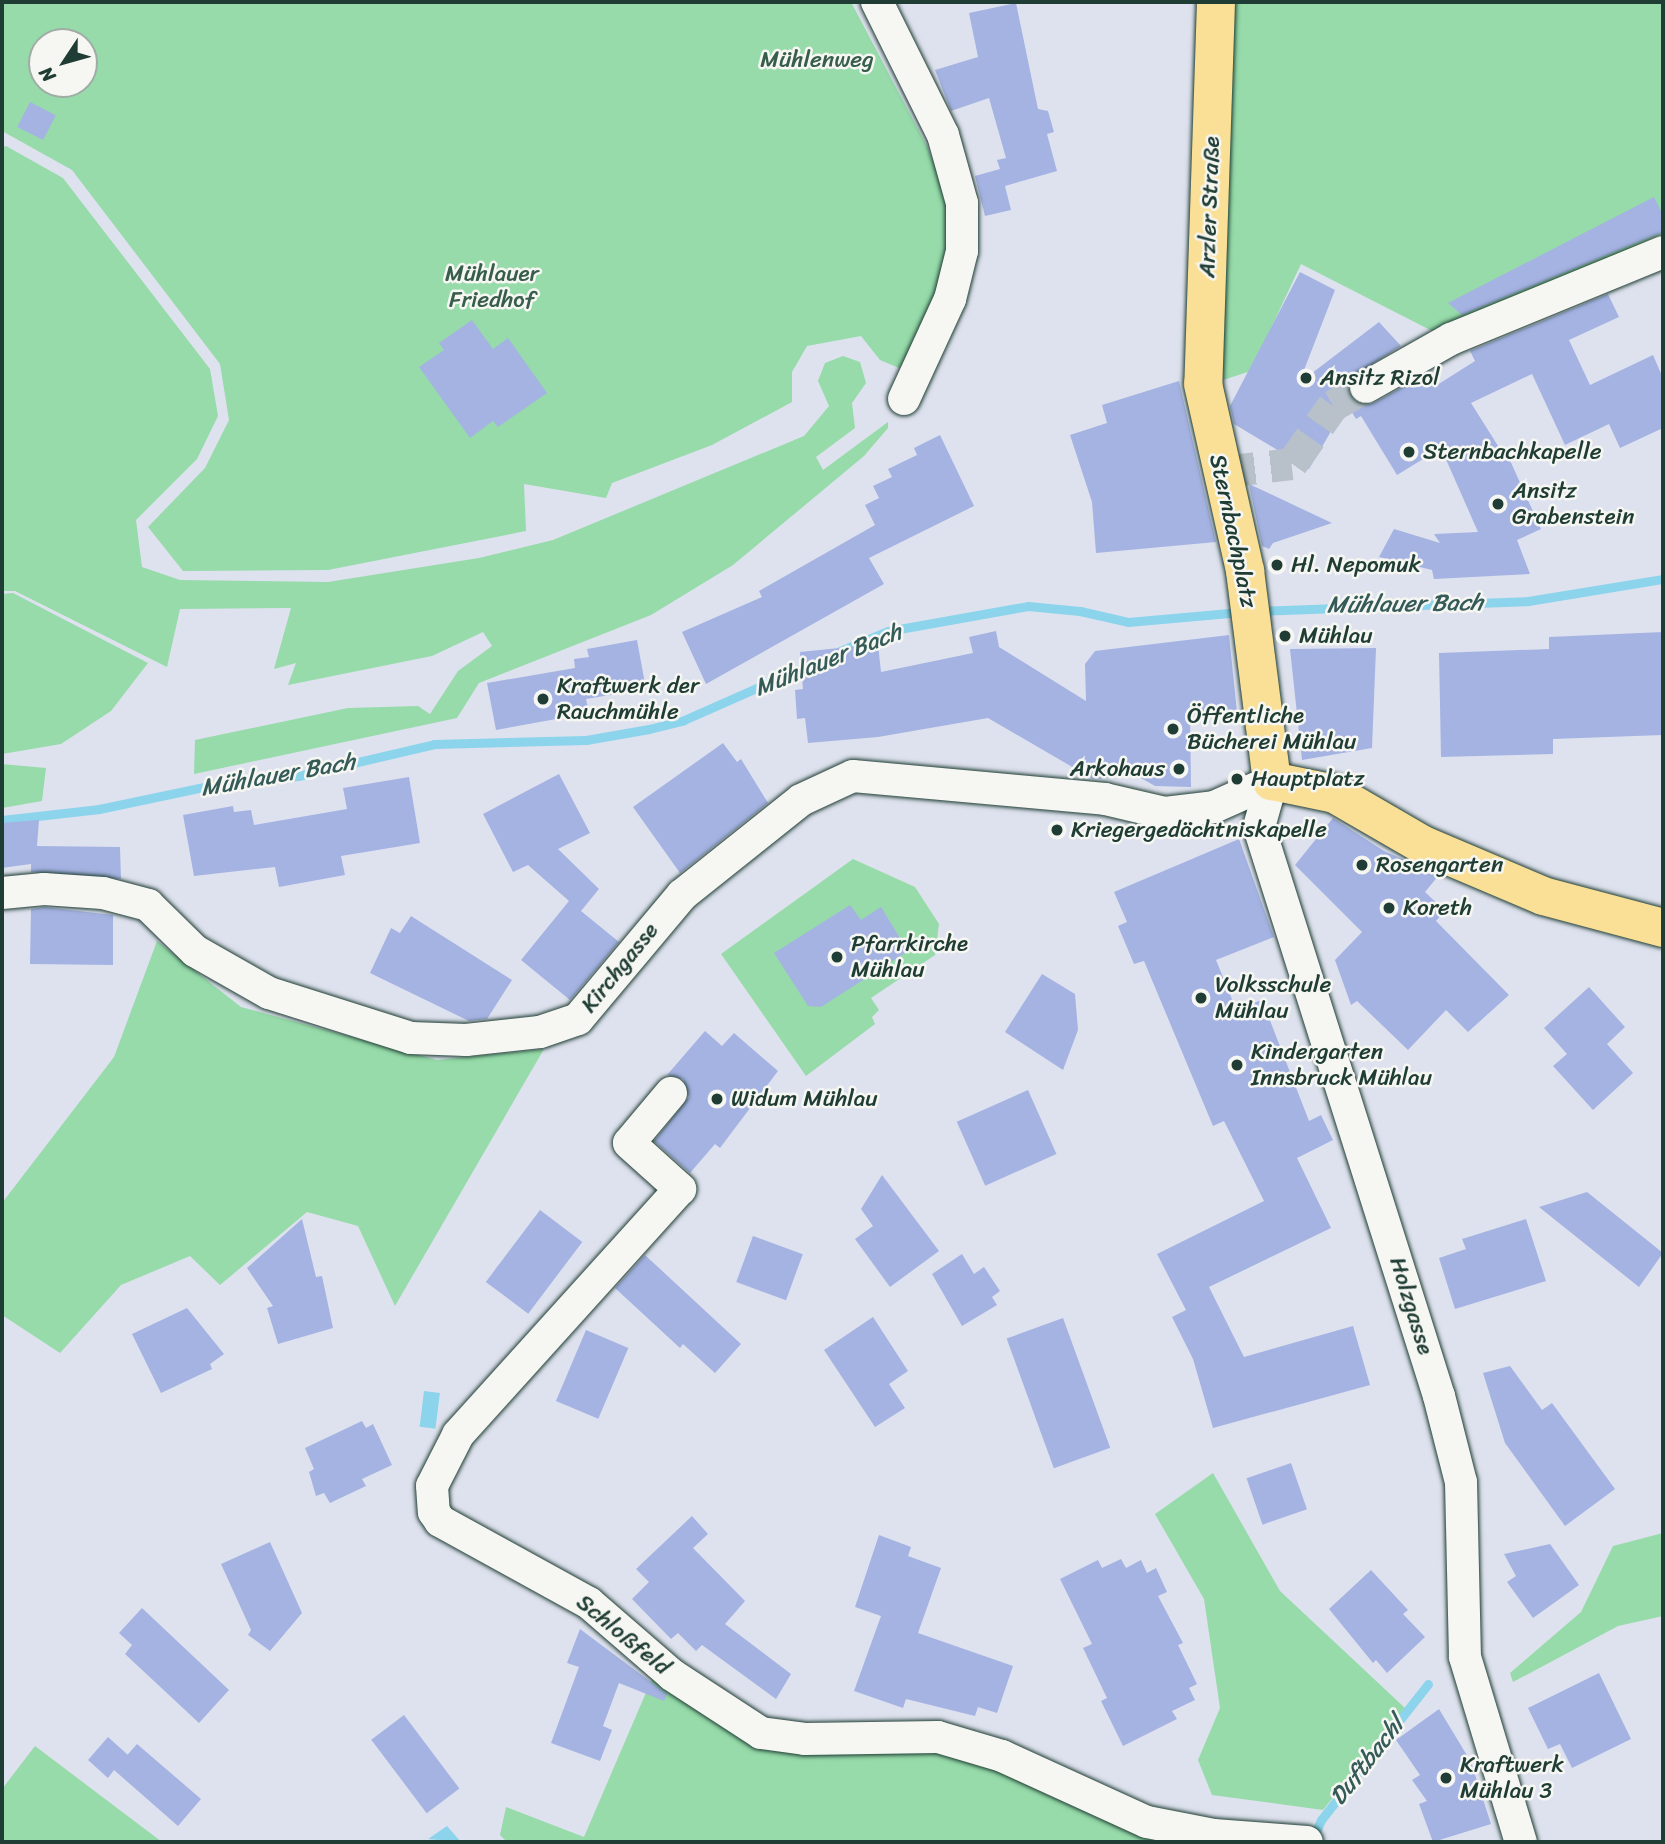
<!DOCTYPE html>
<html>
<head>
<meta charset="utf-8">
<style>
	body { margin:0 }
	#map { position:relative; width:1665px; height:1844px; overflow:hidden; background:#dee2ee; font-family:Sriracha,sans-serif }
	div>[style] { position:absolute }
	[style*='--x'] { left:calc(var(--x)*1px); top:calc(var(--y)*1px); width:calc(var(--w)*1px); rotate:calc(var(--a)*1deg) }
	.green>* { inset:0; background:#96dba9 }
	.water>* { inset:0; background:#8bd4ec; transform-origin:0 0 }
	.stream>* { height:9px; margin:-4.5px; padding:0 4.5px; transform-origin:4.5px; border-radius:4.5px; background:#8bd4ec }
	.building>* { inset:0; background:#a5b3e3; transform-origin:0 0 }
	.minor-tunnel>* { height:32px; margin-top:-16px; transform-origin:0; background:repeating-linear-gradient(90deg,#b8c1c9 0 32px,transparent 0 48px) }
	.roads { filter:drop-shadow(0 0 2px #1f3d34) drop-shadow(0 0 2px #1f3d34) }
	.minor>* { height:32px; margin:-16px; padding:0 16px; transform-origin:16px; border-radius:16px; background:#f6f6f2 }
	.major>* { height:38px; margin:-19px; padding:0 19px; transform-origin:19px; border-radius:19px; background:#fadf96 }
	.dots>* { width:19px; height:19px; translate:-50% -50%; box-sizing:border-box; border:4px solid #f6f6f2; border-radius:50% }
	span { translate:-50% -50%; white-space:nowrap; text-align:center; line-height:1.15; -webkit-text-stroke:5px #f6f6f2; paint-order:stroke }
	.park-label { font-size:23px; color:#375d4b }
	.street-label { font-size:23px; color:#1f3d34 }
	.poi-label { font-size:23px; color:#1f3d34 }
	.left { translate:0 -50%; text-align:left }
	.right { translate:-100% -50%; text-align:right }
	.water-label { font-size:24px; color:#355b59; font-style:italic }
	.frame { position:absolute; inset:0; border:4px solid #1f3d34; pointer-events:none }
	.north { position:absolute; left:28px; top:28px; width:70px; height:70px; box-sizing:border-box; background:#f6f6f2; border:2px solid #a0aca6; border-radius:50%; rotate:234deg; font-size:19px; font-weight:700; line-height:28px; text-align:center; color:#1f3d34 }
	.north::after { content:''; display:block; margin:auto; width:24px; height:32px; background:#1f3d34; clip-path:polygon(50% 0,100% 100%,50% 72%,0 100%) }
</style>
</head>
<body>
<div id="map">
	<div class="green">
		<div style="clip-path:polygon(evenodd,2px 2px,851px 2px,928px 148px,951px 209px,947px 275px,917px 352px,899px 368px,880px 360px,861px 336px,807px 346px,792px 372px,792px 402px,712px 445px,612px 483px,606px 498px,524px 484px,526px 531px,328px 570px,183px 571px,148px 527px,205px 468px,229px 420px,220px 364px,72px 170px,2px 131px,2px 2px,42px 42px,84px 42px,84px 84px,42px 84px,42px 42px)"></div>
		<div style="clip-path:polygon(1221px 2px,1663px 2px,1663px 233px,1440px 335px,1301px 264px,1251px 371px,1223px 380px)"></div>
		<div style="clip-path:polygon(6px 146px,63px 178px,210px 369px,218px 416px,197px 459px,136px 520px,142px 567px,180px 580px,328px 582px,479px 558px,553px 540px,804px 436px,829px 406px,818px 381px,825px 363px,843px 356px,860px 362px,866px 383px,852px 403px,855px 428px,816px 457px,823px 470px,888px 422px,888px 428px,864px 456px,733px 565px,651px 615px,479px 683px,457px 718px,194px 774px,195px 740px,348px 708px,418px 706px,430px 714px,458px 671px,492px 646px,483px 632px,432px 656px,288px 685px,296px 663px,274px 669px,291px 608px,180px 609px,167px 667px,15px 591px,2px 591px,2px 147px)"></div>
		<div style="clip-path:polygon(13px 593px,148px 663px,111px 711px,61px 744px,2px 754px,2px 594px)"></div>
		<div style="clip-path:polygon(2px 764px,46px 768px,42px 801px,2px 808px)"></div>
		<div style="clip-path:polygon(853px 859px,915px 887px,939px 924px,935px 955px,871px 998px,879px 1010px,872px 1017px,875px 1024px,806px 1076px,721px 954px)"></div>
		<div style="clip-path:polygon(157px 941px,241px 1007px,437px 1060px,544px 1049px,395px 1306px,358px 1226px,307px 1212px,220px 1285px,190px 1256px,121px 1285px,60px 1353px,2px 1315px,2px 1203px,114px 1057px)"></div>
		<div style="clip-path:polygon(1213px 1473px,1280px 1591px,1405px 1708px,1323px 1810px,1212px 1795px,1198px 1760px,1220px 1708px,1204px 1599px,1155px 1514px)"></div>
		<div style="clip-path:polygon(1663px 1533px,1663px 1616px,1618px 1626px,1513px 1682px,1510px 1673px,1581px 1612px,1613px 1546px)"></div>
		<div style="clip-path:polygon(654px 1674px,745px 1734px,921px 1745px,1226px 1842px,507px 1842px,500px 1835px,506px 1807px,584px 1837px)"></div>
		<div style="clip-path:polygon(35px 1746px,162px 1842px,2px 1842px,2px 1789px)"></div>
	</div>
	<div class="water">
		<div style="left:424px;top:1391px;width:16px;height:36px;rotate:7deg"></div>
		<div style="clip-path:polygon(447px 1826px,461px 1842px,428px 1839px)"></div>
	</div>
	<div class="stream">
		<div style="--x:1259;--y:611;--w:269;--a:-2.1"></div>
		<div style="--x:1528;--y:601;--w:137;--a:-9.3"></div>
		<div style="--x:840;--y:651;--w:52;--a:-22.6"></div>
		<div style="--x:888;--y:631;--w:142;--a:-10.1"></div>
		<div style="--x:1028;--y:606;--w:52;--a:5.5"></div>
		<div style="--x:1080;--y:611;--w:49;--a:12.9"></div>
		<div style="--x:1128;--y:622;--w:113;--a:-5.1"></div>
		<div style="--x:2;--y:820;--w:98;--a:-6.5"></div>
		<div style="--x:99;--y:809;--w:116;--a:-11.9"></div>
		<div style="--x:213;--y:785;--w:85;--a:-6"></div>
		<div style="--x:298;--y:776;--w:140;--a:-13.2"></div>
		<div style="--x:434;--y:744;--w:152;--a:-1.5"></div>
		<div style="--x:586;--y:740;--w:64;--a:-9.9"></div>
		<div style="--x:649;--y:729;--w:36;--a:-14"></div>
		<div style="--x:684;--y:720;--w:139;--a:-23.8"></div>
		<div style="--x:1312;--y:1841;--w:23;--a:-67"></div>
		<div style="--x:1321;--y:1820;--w:173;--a:-51.8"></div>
	</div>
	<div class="building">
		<div style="clip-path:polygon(1016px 3px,1038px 109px,1048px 111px,1054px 132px,1047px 134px,1057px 171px,1005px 186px,1011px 210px,985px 216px,975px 176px,1000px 169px,997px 160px,1006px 158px,989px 98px,951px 111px,935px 70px,978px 57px,969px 13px)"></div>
		<div style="left:30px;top:102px;width:29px;height:28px;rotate:27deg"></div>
		<div style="clip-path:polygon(1654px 197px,1663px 215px,1663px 232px,1462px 315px,1448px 303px)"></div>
		<div style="clip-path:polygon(1300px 272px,1335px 290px,1299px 383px,1379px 322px,1401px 346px,1351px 377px,1350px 397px,1365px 405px,1374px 403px,1426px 374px,1434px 387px,1475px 361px,1470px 351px,1608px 294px,1619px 317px,1569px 340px,1590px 385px,1653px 355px,1663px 378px,1663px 428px,1620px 448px,1609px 424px,1565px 445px,1532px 374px,1471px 403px,1505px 457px,1508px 456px,1541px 529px,1517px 540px,1530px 574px,1434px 579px,1432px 570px,1379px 557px,1394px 529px,1440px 543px,1434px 534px,1478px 532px,1441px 448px,1397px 475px,1361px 416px,1356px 419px,1347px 404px,1309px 469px,1234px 424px,1230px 406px)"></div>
		<div style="clip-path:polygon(472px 320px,493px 349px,508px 338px,547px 393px,498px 427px,493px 421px,470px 438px,419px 367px,444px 350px,439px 343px)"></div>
		<div style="clip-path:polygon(1179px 381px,1216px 542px,1096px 553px,1092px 502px,1070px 435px,1107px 423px,1102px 405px)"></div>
		<div style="clip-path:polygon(940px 435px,974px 506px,869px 558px,884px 584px,706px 684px,682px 632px,762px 597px,759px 591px,875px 525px,865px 505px,879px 498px,873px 486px,892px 477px,888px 469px,917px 455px,914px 448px)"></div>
		<div style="clip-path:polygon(1249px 484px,1332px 523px,1273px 543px,1269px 549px,1262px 546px)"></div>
		<div style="clip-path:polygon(996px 631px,999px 647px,1086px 701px,1085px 664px,1095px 651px,1229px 635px,1237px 712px,1190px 714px,1191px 787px,1155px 786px,1125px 769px,1112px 778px,1093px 779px,988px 718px,878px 737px,808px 743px,805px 718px,797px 719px,795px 690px,803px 689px,800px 652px,878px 644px,881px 672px,973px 653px,969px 637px)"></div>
		<div style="clip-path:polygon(1663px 632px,1663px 735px,1553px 739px,1553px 754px,1441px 757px,1439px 653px,1549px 649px,1549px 637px)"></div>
		<div style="clip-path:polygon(637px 640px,646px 689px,586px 699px,589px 713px,496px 730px,487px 683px,575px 668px,574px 659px,589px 657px,587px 649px)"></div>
		<div style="clip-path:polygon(1376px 648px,1372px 748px,1302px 760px,1290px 649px)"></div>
		<div style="clip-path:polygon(723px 743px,737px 762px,741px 759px,768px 803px,680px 873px,633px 807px)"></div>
		<div style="clip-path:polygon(559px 774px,590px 833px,558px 849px,599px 889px,581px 911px,619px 942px,570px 1000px,521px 960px,569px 901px,528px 865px,513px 872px,483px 814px)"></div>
		<div style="clip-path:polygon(409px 777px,420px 843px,341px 856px,345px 875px,279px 887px,275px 867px,194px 876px,183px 815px,233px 806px,234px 812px,251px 810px,254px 825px,347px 809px,343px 788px)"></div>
		<div style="clip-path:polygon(1333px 818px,1384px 851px,1439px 875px,1425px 892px,1445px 911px,1436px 921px,1509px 995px,1468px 1032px,1446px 1010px,1408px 1050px,1357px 1001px,1351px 1005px,1335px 960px,1362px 932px,1295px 865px)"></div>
		<div style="clip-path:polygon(39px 820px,37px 846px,120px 847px,121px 879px,31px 872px,31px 864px,2px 868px,2px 823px)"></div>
		<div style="clip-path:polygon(1239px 839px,1274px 937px,1216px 960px,1236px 1009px,1262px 1000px,1309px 1121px,1321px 1115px,1333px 1140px,1297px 1158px,1331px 1228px,1209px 1287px,1244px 1357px,1353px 1326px,1370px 1385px,1213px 1428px,1193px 1359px,1172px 1317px,1186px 1310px,1157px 1254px,1264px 1201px,1224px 1121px,1213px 1126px,1144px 961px,1134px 964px,1118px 926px,1127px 922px,1114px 892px)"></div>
		<div style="clip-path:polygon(850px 905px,861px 920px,881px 907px,908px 951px,821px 1007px,808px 1006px,774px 953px)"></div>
		<div style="clip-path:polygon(44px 907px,113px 915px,113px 965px,30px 964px,31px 909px)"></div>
		<div style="clip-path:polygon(411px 916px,512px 980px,487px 1019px,469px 1021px,370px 973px,391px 928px,400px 933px)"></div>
		<div style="clip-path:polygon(1042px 974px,1075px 994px,1078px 1030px,1063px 1070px,1005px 1032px)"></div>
		<div style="clip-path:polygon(1589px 987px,1625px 1027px,1607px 1044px,1633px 1073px,1593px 1110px,1553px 1066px,1567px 1054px,1544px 1028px)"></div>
		<div style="clip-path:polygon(705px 1031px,722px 1046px,734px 1033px,778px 1071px,720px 1148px,715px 1144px,690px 1173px,654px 1141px,689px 1097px,683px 1079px,667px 1075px)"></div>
		<div style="left:1028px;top:1090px;width:70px;height:78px;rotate:66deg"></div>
		<div style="clip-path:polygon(882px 1175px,939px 1251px,890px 1287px,855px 1239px,873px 1226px,861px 1209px)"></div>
		<div style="clip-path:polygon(1587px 1192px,1663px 1253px,1639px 1287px,1539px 1207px)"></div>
		<div style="left:540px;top:1210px;width:53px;height:90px;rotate:37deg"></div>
		<div style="clip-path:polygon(302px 1219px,316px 1277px,322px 1276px,333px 1328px,278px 1344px,267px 1308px,273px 1306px,247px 1268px)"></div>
		<div style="clip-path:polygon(1526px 1219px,1546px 1281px,1455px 1309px,1439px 1258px,1466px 1249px,1462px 1239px)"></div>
		<div style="left:753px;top:1236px;width:53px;height:49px;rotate:20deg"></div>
		<div style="clip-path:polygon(962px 1254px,974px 1274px,984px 1267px,1000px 1291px,992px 1297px,997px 1305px,962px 1326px,932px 1274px)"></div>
		<div style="clip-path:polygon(645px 1255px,741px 1344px,715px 1373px,683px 1344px,680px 1348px,615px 1288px)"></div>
		<div style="clip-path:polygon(187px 1308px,224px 1354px,210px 1364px,212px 1369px,161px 1393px,132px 1334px)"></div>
		<div style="clip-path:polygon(873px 1317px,908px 1371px,889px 1384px,905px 1408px,875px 1427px,824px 1350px)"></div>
		<div style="left:1063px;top:1318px;width:138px;height:60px;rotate:70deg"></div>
		<div style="left:586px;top:1330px;width:46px;height:77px;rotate:23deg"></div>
		<div style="clip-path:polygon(1510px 1366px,1542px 1410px,1552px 1403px,1615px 1489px,1565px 1526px,1505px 1443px,1483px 1373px)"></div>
		<div style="clip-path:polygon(362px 1421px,366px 1428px,373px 1424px,392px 1465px,362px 1479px,366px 1486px,330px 1503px,324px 1493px,316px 1496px,309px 1472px,314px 1469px,305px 1448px)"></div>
		<div style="left:1291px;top:1463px;width:49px;height:47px;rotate:71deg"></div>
		<div style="clip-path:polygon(692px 1516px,708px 1534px,693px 1548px,745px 1601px,725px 1624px,791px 1674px,776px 1699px,702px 1645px,696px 1651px,678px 1633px,671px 1639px,632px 1599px,649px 1582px,636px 1569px)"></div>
		<div style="clip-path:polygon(879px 1535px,911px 1547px,908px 1556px,941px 1568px,918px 1633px,1013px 1666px,997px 1713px,978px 1707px,975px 1716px,906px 1699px,903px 1708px,854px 1691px,881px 1616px,855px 1607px)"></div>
		<div style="clip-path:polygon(270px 1542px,302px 1613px,270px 1651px,248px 1635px,251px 1630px,221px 1564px)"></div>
		<div style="clip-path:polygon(1550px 1544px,1579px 1585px,1533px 1618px,1507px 1582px,1516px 1576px,1504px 1554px)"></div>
		<div style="clip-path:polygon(1121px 1559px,1126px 1568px,1141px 1560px,1147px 1573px,1156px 1568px,1167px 1592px,1158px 1596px,1183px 1643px,1178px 1645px,1197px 1684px,1189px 1688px,1195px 1700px,1172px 1711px,1177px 1719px,1123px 1746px,1101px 1701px,1107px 1698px,1083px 1648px,1092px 1644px,1060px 1579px,1098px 1560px,1102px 1568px)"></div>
		<div style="clip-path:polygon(1371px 1570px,1408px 1610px,1403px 1614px,1425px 1637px,1387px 1673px,1376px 1660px,1373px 1663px,1329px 1609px)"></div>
		<div style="clip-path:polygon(142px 1608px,229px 1690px,199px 1723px,125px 1654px,132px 1645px,119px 1633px)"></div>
		<div style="clip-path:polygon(580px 1629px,667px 1694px,664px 1701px,619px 1683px,603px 1726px,612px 1730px,600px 1761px,551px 1743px,579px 1667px,567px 1663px)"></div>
		<div style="clip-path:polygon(1599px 1673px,1631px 1739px,1572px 1768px,1560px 1744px,1548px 1749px,1528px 1708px)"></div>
		<div style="clip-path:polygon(1439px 1709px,1471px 1762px,1491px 1824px,1433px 1842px,1419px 1804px,1427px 1801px,1412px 1780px,1420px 1775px,1396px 1740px)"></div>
		<div style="left:404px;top:1715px;width:92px;height:41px;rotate:53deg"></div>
		<div style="clip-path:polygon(108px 1737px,128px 1755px,122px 1761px,137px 1744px,201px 1799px,178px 1826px,114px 1770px,108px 1778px,88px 1760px)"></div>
	</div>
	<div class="minor-tunnel">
		<div style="--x:1223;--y:472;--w:69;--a:-6.6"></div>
		<div style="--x:1292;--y:464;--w:71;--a:-54.7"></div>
		<div style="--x:1333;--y:406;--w:38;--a:-30"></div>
	</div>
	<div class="roads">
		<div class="minor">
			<div style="--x:877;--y:2;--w:148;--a:63.6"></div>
			<div style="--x:943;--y:135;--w:71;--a:74.4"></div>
			<div style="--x:962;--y:203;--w:48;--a:90"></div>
			<div style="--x:962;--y:251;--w:49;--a:104"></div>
			<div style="--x:950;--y:299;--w:110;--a:114.7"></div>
			<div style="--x:1366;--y:387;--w:98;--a:-29.5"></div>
			<div style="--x:1451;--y:339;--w:229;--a:-22.3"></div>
			<div style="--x:1272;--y:781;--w:48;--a:105.8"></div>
			<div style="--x:1259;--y:827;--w:597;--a:72.45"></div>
			<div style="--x:1439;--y:1396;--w:89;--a:75.7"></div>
			<div style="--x:1461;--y:1482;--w:175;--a:88.7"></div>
			<div style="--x:1465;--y:1657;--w:193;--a:73.2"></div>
			<div style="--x:2;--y:893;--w:42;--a:-5.4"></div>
			<div style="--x:44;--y:889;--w:59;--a:3.9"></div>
			<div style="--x:103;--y:893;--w:47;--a:14.9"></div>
			<div style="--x:148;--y:905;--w:66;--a:44.4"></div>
			<div style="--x:195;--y:951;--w:85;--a:29.6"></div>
			<div style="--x:269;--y:993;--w:149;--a:17.6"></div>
			<div style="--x:411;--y:1038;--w:55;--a:2.1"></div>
			<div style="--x:466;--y:1040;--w:74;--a:-6.2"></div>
			<div style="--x:540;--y:1032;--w:40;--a:-18.9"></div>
			<div style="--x:578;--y:1019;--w:162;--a:-50"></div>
			<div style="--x:682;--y:895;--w:152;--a:-38.6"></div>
			<div style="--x:801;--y:800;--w:57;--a:-24.8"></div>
			<div style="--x:853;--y:776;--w:253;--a:5.2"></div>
			<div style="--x:1105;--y:799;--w:62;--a:13.1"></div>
			<div style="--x:1165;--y:813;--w:49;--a:-7"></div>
			<div style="--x:1214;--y:807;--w:64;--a:-24.1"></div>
			<div style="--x:671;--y:1093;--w:65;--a:130"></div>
			<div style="--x:629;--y:1143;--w:69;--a:42"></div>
			<div style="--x:680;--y:1189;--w:331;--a:132.1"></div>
			<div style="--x:458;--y:1435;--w:57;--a:117"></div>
			<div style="--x:432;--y:1486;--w:26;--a:86"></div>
			<div style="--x:434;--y:1512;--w:11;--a:56"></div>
			<div style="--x:440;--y:1521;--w:170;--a:28.8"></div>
			<div style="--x:589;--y:1603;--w:110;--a:40.9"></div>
			<div style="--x:672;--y:1675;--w:106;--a:33.1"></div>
			<div style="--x:761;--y:1733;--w:44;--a:7.8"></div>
			<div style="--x:805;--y:1739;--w:133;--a:-0.9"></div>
			<div style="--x:938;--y:1737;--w:67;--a:16.5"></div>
			<div style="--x:1002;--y:1756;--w:159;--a:24.5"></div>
			<div style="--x:1147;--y:1822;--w:68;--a:11"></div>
			<div style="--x:1214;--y:1835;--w:93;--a:4.3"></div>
		</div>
		<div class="major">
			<div style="--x:1216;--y:2;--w:382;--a:91.9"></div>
			<div style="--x:1203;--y:384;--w:192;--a:77.3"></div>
			<div style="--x:1245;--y:571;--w:212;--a:82.7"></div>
			<div style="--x:1272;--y:781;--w:64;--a:11.7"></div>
			<div style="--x:1335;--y:794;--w:102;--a:30.1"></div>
			<div style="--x:1423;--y:845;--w:130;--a:23"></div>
			<div style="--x:1543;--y:896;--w:124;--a:14.9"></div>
		</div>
	</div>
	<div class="dots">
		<div style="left:1306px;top:378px;background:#1f3d34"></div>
		<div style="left:1409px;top:452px;background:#1f3d34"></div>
		<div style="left:1498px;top:504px;background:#1f3d34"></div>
		<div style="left:1277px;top:565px;background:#1f3d34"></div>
		<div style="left:1285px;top:636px;background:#1f3d34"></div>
		<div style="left:543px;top:699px;background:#1f3d34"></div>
		<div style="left:1173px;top:729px;background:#1f3d34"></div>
		<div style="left:1179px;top:769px;background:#1f3d34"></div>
		<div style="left:1237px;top:779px;background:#1f3d34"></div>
		<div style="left:1057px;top:830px;background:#1f3d34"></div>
		<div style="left:1362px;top:865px;background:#1f3d34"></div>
		<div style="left:1389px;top:908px;background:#1f3d34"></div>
		<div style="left:837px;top:957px;background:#1f3d34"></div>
		<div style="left:1201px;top:998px;background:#1f3d34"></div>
		<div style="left:1237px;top:1065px;background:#1f3d34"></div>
		<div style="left:717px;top:1099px;background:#1f3d34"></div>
		<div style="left:1446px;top:1778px;background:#1f3d34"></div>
	</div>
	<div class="park-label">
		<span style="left:817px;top:60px">Mühlenweg</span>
		<span style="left:492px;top:287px">Mühlauer<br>Friedhof</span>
	</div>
	<div class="street-label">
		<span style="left:1210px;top:207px;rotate:-88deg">Arzler Straße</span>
		<span style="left:1233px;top:531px;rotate:78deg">Sternbachplatz</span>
		<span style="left:620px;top:968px;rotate:-51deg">Kirchgasse</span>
		<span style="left:1411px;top:1306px;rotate:73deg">Holzgasse</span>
		<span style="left:623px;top:1635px;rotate:39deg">Schloßfeld</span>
	</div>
	<div class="poi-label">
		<span class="left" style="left:1320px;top:378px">Ansitz Rizol</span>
		<span class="left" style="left:1423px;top:452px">Sternbachkapelle</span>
		<span class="left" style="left:1512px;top:504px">Ansitz<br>Grabenstein</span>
		<span class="left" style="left:1291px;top:565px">Hl. Nepomuk</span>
		<span class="left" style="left:1299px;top:636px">Mühlau</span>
		<span class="left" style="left:557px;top:699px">Kraftwerk der<br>Rauchmühle</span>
		<span class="left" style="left:1187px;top:729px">Öffentliche<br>Bücherei Mühlau</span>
		<span class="right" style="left:1165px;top:769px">Arkohaus</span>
		<span class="left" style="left:1251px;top:779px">Hauptplatz</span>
		<span class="left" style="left:1071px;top:830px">Kriegergedächtniskapelle</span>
		<span class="left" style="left:1376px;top:865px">Rosengarten</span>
		<span class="left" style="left:1403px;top:908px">Koreth</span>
		<span class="left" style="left:851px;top:957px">Pfarrkirche<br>Mühlau</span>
		<span class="left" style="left:1215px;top:998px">Volksschule<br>Mühlau</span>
		<span class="left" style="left:1251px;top:1065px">Kindergarten<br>Innsbruck Mühlau</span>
		<span class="left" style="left:731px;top:1099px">Widum Mühlau</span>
		<span class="left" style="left:1460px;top:1778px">Kraftwerk<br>Mühlau 3</span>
	</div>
	<div class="water-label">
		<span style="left:1405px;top:604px;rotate:-1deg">Mühlauer Bach</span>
		<span style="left:828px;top:660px;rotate:-22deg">Mühlauer Bach</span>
		<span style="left:278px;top:775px;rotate:-10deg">Mühlauer Bach</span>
		<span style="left:1367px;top:1761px;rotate:-52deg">Duftbachl</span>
	</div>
	<div class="frame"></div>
	<div class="north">N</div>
</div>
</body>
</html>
